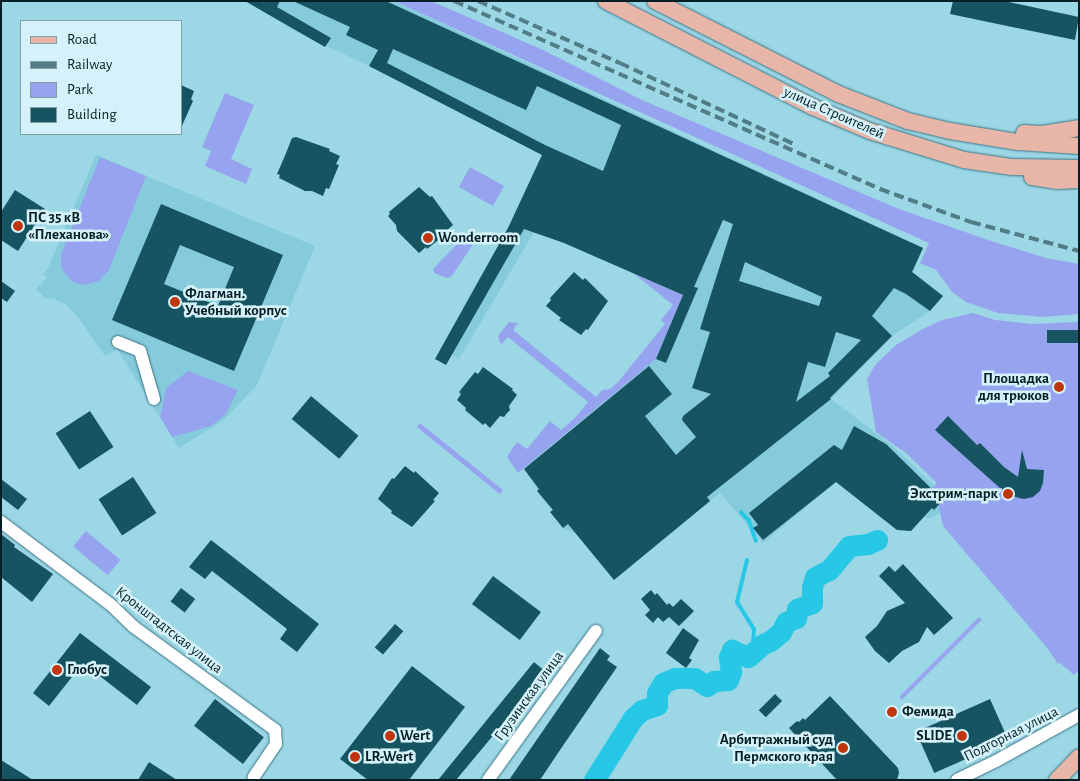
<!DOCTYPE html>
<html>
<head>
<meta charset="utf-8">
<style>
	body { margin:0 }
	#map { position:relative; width:1080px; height:781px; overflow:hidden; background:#9cd7e6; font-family:"Alegreya Sans",sans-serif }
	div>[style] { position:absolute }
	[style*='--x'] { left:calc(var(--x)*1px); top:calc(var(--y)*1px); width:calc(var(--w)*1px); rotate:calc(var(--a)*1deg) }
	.built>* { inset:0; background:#86cbdc }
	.green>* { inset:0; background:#96a4ef; transform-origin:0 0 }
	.stream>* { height:4px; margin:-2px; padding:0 2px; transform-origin:2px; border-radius:2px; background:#27c7e6 }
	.river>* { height:21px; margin:-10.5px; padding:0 10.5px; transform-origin:10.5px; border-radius:10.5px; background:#27c7e6 }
	.building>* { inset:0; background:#165461; transform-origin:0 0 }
	.roads { filter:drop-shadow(0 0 1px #3c7583) drop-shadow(0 0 1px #3c7583) }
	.minor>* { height:12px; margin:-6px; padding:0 6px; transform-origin:6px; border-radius:6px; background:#fff }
	.major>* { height:16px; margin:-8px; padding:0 8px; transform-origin:8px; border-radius:8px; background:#e7b6a9 }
	.rail>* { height:4px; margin-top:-2px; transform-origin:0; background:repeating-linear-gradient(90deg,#527d87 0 10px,transparent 0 15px) }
	.dots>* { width:14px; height:14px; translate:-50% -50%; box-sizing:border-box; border:2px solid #d5f2fa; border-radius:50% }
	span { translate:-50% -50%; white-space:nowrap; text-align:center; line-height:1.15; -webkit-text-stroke:5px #d5f2fa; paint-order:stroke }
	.street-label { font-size:15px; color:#061f24 }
	.poi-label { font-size:15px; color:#061f24; font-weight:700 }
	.left { translate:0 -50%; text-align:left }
	.right { translate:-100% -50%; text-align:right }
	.frame { position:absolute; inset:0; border:2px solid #061f24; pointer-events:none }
	.legend { position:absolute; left:20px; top:20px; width:162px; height:115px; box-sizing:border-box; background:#d5f2fa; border:1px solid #829ea4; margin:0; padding:6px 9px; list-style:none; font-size:15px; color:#061f24 }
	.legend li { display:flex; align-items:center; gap:10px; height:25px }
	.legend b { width:25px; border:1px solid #829ea4 }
</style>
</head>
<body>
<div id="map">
	<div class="built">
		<div style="clip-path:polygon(245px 1px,394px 1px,923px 248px,913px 272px,943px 296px,930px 311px,892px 336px,831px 399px,893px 446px,953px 504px,931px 518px,924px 517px,897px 530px,836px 482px,763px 543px,720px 493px,614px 580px,576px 534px,563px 528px,524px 469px,656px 359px,683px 295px,564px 243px,534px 232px,459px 359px,441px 349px,508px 228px,542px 155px,369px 66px,299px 33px)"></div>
		<div style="clip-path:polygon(96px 155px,315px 246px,257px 385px,224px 420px,179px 448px,117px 349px,105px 356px,78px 317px,65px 304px,52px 298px,46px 299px,36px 289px,47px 277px,43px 274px,48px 268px)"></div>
	</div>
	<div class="green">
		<div style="clip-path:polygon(394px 1px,431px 1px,543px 50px,642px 100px,899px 209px,991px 241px,1046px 258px,1079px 264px,1079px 314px,1043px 317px,998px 313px,966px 302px,952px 292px,936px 270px,920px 263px,929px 243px)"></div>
		<div style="clip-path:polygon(225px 93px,254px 105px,231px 159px,252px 169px,246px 184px,205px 166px,211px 151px,202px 147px)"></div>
		<div style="clip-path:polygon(100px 157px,146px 176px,109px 270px,99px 281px,83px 285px,73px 282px,66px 275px,61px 266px,61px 255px)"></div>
		<div style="left:470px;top:167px;width:39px;height:23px;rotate:29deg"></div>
		<div style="clip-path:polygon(467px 234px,473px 235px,475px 241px,452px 276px,447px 278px,434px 273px,433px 269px)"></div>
		<div style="clip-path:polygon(633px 273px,683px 295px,656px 359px,518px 473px,507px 457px,517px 442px,527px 449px,550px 421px,561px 430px,574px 419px,588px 402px,508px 337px,501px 345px,498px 336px,509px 322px,518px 323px,513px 330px,596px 397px,602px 390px,610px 389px,618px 382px,665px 324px,661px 320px,673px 305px)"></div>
		<div style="clip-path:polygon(973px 313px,995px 320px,1031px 324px,1079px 322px,1079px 670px,1074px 675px,1060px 663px,1058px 664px,1048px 649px,943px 526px,938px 503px,942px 499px,932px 488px,937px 483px,906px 453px,876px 432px,867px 379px,876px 364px,896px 345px,921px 330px,942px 320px)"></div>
		<div style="clip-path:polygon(188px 371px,238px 390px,225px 415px,211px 426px,172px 437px,160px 417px,166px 388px)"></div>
		<div style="left:420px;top:423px;width:107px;height:5px;rotate:39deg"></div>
		<div style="left:86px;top:531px;width:45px;height:20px;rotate:40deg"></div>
		<div style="left:979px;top:617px;width:4px;height:113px;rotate:45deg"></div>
	</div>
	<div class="stream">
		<div style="--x:741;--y:512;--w:12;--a:48"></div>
		<div style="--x:749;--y:521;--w:21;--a:71"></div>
		<div style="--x:747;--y:560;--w:43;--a:103.4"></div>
		<div style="--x:737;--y:602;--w:32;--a:58"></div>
		<div style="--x:754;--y:629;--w:16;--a:94"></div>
		<div style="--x:753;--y:645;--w:7;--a:82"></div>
	</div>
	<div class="river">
		<div style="--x:594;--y:780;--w:73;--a:-57.8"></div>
		<div style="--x:633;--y:718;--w:12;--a:-42"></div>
		<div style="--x:642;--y:710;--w:16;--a:-18"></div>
		<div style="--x:657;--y:705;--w:12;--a:-90"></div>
		<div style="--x:657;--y:693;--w:12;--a:-59"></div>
		<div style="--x:663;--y:683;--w:13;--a:-23"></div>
		<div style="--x:675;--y:678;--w:19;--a:0"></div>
		<div style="--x:694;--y:678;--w:15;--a:32"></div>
		<div style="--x:707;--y:686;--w:9;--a:-36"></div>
		<div style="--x:714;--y:681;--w:14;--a:-4"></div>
		<div style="--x:728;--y:680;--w:9;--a:-69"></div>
		<div style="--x:731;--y:672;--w:15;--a:-98"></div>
		<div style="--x:729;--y:657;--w:8;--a:-67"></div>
		<div style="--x:732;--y:650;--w:17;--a:24"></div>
		<div style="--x:748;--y:657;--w:20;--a:-41"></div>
		<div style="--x:763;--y:644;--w:8;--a:-23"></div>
		<div style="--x:770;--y:641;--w:14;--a:-39"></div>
		<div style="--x:781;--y:632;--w:11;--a:-63"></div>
		<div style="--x:786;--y:622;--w:11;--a:-22"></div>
		<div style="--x:796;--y:618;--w:9;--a:-84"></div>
		<div style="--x:797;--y:609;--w:16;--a:-22"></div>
		<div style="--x:812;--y:603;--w:16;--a:-90"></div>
		<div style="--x:812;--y:587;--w:10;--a:-73"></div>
		<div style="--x:815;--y:577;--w:16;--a:-27"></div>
		<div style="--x:829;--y:570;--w:31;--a:-50"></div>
		<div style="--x:849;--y:546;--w:19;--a:-6"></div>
		<div style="--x:868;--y:544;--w:10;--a:-24"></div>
	</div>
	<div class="building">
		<div style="clip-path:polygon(245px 1px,280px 1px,277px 7px,331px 38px,325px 47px)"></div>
		<div style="clip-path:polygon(evenodd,293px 1px,386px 1px,923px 248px,912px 272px,943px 296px,930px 311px,906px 294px,894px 288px,872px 316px,892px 336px,830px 398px,831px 399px,707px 497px,710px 501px,614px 580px,568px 524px,563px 528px,550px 512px,553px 510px,537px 491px,539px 489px,524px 469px,649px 366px,672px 394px,645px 416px,676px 455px,696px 437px,682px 420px,683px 416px,711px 394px,692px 388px,710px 332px,700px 329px,733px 224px,723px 220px,694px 287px,698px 288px,666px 363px,656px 359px,683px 295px,564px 243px,524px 229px,446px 365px,435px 359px,508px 228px,542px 155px,369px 66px,378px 50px,346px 35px,350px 27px,293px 1px,393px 49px,526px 110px,537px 86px,621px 125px,603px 171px,545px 145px,387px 63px,393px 49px,293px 1px,745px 262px,822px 297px,819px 306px,739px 281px,745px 262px,293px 1px,836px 332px,861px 340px,828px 373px,830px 376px,796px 402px,808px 362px,825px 367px,836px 332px)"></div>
		<div style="clip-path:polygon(953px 1px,1004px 1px,1079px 17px,1075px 40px,950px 14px)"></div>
		<div style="clip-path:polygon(181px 85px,194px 91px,191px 99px,193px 101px,181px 128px)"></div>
		<div style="clip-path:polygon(296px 137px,330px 149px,329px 151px,340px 156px,336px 164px,339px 165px,329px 189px,326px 188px,323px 196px,312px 191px,305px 191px,279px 178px,280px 175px,277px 174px,284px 158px,292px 138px)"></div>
		<div style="clip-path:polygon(419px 187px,430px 197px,432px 196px,453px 225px,446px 231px,447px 233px,427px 249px,426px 247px,419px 253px,397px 231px,396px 225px,388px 216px,390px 214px,389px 212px)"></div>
		<div style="clip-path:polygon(15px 190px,45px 209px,18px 251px,1px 240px,1px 212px)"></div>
		<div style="clip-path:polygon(evenodd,161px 204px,283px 255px,234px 371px,112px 320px,161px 204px,180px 245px,234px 267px,218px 306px,164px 284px,180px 245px)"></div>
		<div style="clip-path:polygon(574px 272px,583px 280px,585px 278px,608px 301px,588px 330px,586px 329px,581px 335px,559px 320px,561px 318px,546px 306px,551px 300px,550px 298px)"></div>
		<div style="clip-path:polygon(1px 281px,15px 291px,7px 302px,1px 298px)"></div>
		<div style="left:1079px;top:330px;width:13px;height:32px;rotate:90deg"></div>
		<div style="clip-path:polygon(483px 367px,513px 389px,512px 390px,517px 395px,509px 406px,510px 410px,507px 413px,504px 417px,500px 416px,490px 428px,485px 423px,483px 425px,465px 410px,466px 408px,457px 400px,461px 394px,459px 392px,475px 372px,478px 374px)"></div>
		<div style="left:311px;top:396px;width:62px;height:30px;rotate:40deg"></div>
		<div style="left:90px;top:411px;width:43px;height:41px;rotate:57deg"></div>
		<div style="clip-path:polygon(948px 416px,977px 445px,980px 443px,1004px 467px,1018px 477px,1022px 450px,1027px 469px,1044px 470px,1043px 483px,1040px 491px,1033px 497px,1024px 499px,1011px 496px,1001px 489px,935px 430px)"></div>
		<div style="clip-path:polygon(854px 426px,886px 444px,943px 500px,934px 510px,932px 508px,911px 531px,897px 530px,836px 482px,763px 540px,753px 528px,758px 525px,749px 513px,834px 445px,842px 450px)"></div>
		<div style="clip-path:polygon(405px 466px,414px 473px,415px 471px,439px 493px,433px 500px,435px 501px,412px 527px,391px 513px,392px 511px,378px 499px,392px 478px,394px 479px)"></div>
		<div style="left:133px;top:477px;width:43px;height:41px;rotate:57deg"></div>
		<div style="clip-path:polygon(1px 479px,27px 499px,18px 510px,1px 497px)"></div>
		<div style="clip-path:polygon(1px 534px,15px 545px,14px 547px,53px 574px,32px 602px,1px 577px)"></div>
		<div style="clip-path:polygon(211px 540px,319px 624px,297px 652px,280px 639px,287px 629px,212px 571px,205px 579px,189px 567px)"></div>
		<div style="clip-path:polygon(903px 564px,953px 618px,934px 635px,927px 627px,919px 642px,902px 651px,889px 663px,875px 651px,865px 637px,877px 626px,887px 611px,905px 603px,879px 576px,889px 566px,895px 572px)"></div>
		<div style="left:493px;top:576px;width:60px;height:35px;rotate:37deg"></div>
		<div style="left:181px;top:588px;width:18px;height:17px;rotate:38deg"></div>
		<div style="clip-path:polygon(651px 590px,655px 595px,657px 593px,667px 605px,669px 603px,673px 607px,681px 599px,694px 611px,679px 626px,669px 617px,663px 622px,658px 617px,653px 623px,645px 615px,650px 610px,641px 599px)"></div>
		<div style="left:395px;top:624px;width:11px;height:31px;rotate:41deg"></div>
		<div style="clip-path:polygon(683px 628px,699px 640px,689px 658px,692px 660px,686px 668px,666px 653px)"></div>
		<div style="clip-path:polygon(80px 633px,151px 687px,137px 705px,83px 663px,49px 706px,33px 693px)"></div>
		<div style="clip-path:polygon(600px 648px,610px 656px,607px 660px,617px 667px,560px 750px,540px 780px,509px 780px)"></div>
		<div style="clip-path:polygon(534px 662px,546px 672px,456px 780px,438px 780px)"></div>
		<div style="clip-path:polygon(412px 666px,465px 707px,409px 780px,368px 780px,340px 759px)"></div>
		<div style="left:775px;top:694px;width:10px;height:23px;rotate:45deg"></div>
		<div style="clip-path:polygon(830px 696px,898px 768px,899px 773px,897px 780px,837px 780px,789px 728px,797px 721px,799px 722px,803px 718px,805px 720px)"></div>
		<div style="left:215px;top:699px;width:62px;height:34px;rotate:38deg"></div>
		<div style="left:990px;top:699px;width:45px;height:81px;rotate:66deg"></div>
		<div style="clip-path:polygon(1px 760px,33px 780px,1px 780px)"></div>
		<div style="clip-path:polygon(149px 762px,177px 780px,138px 780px)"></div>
	</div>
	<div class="roads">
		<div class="minor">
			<div style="--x:118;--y:342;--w:24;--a:22"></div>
			<div style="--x:140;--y:351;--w:50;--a:73.7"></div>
			<div style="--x:1;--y:522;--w:136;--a:37"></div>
			<div style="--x:110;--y:604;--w:33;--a:44"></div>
			<div style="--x:134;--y:627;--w:175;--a:36.1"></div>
			<div style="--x:275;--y:730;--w:14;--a:86"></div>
			<div style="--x:276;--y:744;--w:40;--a:124"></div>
			<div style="--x:488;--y:780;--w:184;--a:-54.1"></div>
			<div style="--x:957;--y:780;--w:43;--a:-26"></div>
			<div style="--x:996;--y:761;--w:95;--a:-29"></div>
		</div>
		<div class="major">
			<div style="--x:606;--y:1;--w:233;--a:27.1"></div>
			<div style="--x:813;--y:107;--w:62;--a:22.8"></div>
			<div style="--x:870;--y:131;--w:98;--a:17.1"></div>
			<div style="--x:964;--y:160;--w:49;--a:8.3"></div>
			<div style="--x:1012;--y:167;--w:67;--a:0.9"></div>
			<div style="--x:655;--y:1;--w:203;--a:26.9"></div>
			<div style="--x:836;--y:93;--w:77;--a:21.3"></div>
			<div style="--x:908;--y:121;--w:43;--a:13.4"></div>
			<div style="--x:950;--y:131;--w:69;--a:9.2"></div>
			<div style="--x:1018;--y:142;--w:61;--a:3.8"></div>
			<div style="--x:1024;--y:133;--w:18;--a:3"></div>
			<div style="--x:1042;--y:134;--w:37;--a:-9"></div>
			<div style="--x:1032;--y:177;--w:26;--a:9"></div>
			<div style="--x:1058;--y:181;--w:21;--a:-3"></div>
			<div style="--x:1057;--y:780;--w:32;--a:-46"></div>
		</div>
	</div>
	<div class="rail">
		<div style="--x:454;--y:1;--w:466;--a:23.8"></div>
		<div style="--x:880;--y:189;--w:97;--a:19.9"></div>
		<div style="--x:971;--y:222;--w:112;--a:15"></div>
		<div style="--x:478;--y:1;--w:155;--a:23.6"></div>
		<div style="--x:620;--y:63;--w:192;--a:25"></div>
	</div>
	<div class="dots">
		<div style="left:18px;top:226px;background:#bf360d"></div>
		<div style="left:428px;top:238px;background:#bf360d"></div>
		<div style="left:175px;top:302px;background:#bf360d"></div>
		<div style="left:1059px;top:387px;background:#bf360d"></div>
		<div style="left:1008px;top:494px;background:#bf360d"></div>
		<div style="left:57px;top:670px;background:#bf360d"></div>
		<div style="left:892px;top:712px;background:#bf360d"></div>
		<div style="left:390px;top:736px;background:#bf360d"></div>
		<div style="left:962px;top:736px;background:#bf360d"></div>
		<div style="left:843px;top:748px;background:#bf360d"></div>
		<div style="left:355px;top:757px;background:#bf360d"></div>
	</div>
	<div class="street-label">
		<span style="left:834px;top:113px;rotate:24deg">улица Строителей</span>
		<span style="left:169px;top:630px;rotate:38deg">Кронштадтская улица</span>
		<span style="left:529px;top:696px;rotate:-54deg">Грузинская улица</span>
		<span style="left:1011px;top:734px;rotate:-27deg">Подгорная улица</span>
	</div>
	<div class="poi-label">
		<span class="left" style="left:28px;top:226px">ПС 35 кВ<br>«Плеханова»</span>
		<span class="left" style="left:438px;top:238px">Wonderroom</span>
		<span class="left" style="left:185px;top:302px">Флагман.<br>Учебный корпус</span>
		<span class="right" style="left:1049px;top:387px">Площадка<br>для трюков</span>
		<span class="right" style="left:998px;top:494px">Экстрим-парк</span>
		<span class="left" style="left:67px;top:670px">Глобус</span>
		<span class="left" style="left:902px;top:712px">Фемида</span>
		<span class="left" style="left:400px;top:736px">Wert</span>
		<span class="right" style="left:952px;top:736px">SLIDE</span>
		<span class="right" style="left:833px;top:748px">Арбитражный суд<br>Пермского края</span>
		<span class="left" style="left:365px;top:757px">LR-Wert</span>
	</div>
	<div class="frame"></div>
	<ul class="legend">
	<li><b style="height:6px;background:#e7b6a9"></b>Road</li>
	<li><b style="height:6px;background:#527d87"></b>Railway</li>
	<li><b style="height:14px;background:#96a4ef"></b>Park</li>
	<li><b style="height:14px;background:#165461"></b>Building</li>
	</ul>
</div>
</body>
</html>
